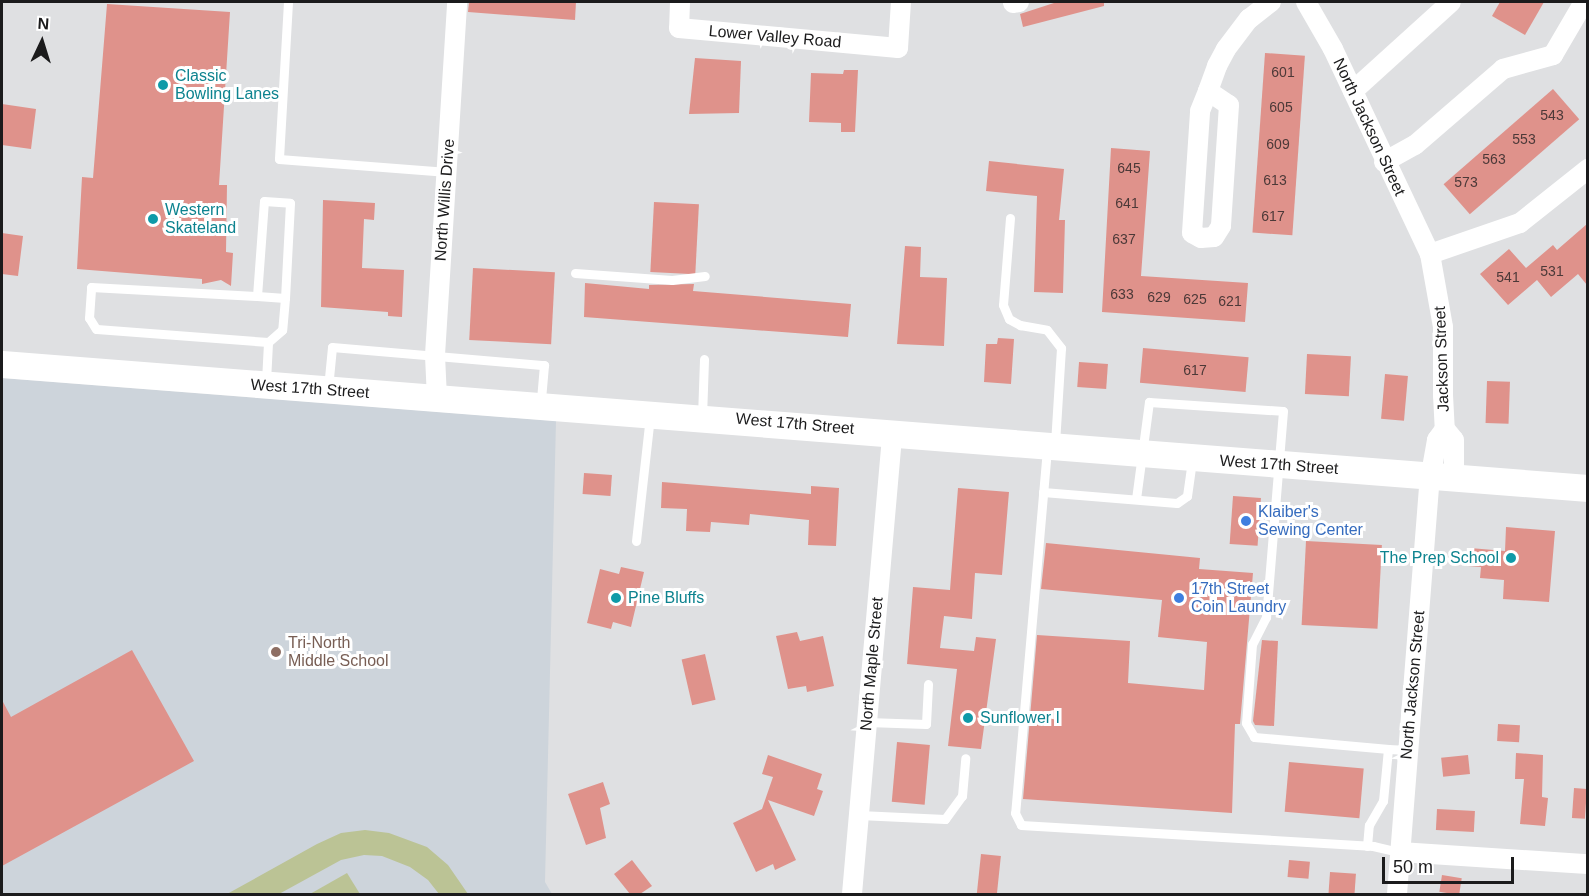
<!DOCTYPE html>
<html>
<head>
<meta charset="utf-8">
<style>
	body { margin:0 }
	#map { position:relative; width:1589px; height:896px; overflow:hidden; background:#dfe0e2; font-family:Arial,sans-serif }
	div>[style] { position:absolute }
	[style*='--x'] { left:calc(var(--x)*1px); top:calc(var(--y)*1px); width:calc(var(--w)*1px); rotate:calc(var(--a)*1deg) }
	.built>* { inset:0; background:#cdd4db }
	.green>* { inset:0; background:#bbc395 }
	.building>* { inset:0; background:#df928b; transform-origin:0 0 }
	.service>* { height:9px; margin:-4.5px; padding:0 4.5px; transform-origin:4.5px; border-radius:4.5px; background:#fff }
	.minor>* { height:20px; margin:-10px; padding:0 10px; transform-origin:10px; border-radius:10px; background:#fff }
	.secondary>* { height:27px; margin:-13.5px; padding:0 13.5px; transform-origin:13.5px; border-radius:13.5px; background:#fff }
	.dots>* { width:16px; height:16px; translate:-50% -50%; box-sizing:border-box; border:3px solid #fff; border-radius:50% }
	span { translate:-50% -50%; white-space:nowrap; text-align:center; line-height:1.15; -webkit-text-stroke:6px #fff; paint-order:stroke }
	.number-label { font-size:14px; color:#4c3938 }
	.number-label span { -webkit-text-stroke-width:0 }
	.street-label { font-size:16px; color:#1b1b1c }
	.culture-label { font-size:16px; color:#0d838f }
	.left { translate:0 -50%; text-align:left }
	.right { translate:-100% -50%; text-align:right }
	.shop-label { font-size:16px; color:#366cbe }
	.education-label { font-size:16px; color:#785e54 }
	.frame { position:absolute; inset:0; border:3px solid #1b1b1c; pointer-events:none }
	.north { position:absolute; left:12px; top:12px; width:60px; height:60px; -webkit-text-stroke:4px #fff; paint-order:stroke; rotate:4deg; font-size:16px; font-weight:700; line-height:24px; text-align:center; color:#1b1b1c }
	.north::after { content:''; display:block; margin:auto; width:21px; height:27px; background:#1b1b1c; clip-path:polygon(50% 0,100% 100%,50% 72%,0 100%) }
	.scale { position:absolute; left:1382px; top:857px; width:132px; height:27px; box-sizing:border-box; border:3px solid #1b1b1c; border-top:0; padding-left:8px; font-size:18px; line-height:21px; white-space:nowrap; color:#1b1b1c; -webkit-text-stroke:4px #fff; paint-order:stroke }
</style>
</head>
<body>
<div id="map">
	<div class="built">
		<div style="clip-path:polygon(2px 378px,556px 421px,545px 882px,552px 894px,2px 894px)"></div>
	</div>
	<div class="green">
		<div style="clip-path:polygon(365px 830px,389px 833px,427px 847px,448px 865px,468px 894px,439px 894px,428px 880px,410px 867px,382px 856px,364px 855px,341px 860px,279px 894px,227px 894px,317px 844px,341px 833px)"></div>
		<div style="clip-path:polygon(347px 873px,360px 894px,310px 894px)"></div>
	</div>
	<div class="building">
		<div style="clip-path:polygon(469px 2px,576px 2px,575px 20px,468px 12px)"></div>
		<div style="clip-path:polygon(1057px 2px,1104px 2px,1104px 6px,1023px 27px,1020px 14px)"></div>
		<div style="clip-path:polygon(1500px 2px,1544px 2px,1525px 35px,1492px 16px)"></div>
		<div style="clip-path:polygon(107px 4px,230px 12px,219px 185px,227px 185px,226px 252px,233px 253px,231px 286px,221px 280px,202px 284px,202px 279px,77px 269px,82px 177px,93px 178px)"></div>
		<div style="left:1265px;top:53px;width:40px;height:180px;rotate:4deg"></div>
		<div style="clip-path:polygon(695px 58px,741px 61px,739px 113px,689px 114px)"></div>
		<div style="clip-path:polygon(844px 70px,858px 70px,855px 132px,841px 132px,841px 123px,809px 122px,811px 73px,843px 74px)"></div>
		<div style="left:1553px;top:89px;width:40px;height:145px;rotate:49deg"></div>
		<div style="clip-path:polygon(2px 104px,36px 109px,31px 149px,2px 145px)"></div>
		<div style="clip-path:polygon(1111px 148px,1150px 151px,1141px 276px,1248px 283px,1245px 322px,1102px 312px)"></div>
		<div style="clip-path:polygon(989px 161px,1064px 169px,1059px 220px,1065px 220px,1063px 293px,1034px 292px,1037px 196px,986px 191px)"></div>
		<div style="clip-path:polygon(323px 200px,375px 203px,374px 220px,364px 219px,362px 268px,404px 270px,402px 317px,388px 316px,388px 312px,321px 307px)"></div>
		<div style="left:654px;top:202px;width:45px;height:70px;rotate:3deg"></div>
		<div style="clip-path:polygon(1587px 224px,1587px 285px,1578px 274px,1551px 297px,1537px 280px,1508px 305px,1480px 274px,1509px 249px,1526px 268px,1553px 245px,1557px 250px)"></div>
		<div style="clip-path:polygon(2px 233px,23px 236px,18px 276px,2px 274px)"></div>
		<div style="clip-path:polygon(905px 246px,921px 247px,920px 277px,947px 278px,944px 346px,897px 344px)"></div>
		<div style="left:473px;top:268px;width:82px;height:72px;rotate:3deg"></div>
		<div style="clip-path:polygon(585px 283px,649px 289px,649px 285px,694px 284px,693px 291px,851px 304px,848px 337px,584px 317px)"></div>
		<div style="clip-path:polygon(998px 338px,1014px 339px,1011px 384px,984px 382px,986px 344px,997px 344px)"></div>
		<div style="left:1143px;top:348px;width:106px;height:35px;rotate:5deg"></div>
		<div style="left:1307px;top:354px;width:44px;height:40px;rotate:3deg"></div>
		<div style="left:1079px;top:362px;width:29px;height:25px;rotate:4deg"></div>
		<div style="left:1385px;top:374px;width:23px;height:45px;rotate:5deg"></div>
		<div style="left:1487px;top:381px;width:23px;height:42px;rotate:2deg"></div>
		<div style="left:584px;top:473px;width:28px;height:21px;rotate:4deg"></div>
		<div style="clip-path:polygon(662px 482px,811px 494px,811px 486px,839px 488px,836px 546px,808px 545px,809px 520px,750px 514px,749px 525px,711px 522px,710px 532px,686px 531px,687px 509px,661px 508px)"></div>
		<div style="clip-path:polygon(958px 488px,1009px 492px,1002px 575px,975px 573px,972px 619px,944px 616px,940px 648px,974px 651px,976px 637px,996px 639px,981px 749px,948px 746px,957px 669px,907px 664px,913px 587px,950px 590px)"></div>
		<div style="left:1233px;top:496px;width:28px;height:48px;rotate:4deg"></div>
		<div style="clip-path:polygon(1506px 527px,1555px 531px,1549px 602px,1503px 599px,1504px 580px,1480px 578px,1481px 567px,1468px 566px,1470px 548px,1505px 551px)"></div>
		<div style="left:1306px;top:541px;width:76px;height:84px;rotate:3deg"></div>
		<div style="clip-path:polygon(1046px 543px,1200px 558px,1199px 569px,1253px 573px,1240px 724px,1235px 724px,1232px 813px,1023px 799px,1037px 635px,1130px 641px,1128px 683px,1204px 690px,1207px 642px,1158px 637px,1162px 600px,1041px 589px)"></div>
		<div style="clip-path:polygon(621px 567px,644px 572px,631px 627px,613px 622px,611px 629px,587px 623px,600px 569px,619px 574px)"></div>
		<div style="clip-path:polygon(797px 632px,800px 641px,823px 636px,834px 686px,807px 692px,806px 686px,788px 689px,776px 636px)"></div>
		<div style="clip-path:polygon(1262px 640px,1278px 641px,1274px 726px,1255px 725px,1253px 721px)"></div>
		<div style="clip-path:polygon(132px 650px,194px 761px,2px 866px,2px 700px,11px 717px)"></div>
		<div style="left:705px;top:654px;width:47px;height:24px;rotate:77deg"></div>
		<div style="left:1498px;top:724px;width:22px;height:17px;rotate:3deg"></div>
		<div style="left:897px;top:742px;width:33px;height:60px;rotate:5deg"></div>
		<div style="clip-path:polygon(1516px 753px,1543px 755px,1542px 797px,1548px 798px,1545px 826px,1520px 824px,1524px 779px,1515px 779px)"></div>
		<div style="clip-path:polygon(768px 755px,822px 774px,817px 789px,823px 791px,814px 816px,768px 800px,796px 860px,775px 870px,773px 864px,756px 872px,733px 823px,762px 809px,773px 777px,762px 774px)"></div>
		<div style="left:1468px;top:755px;width:19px;height:27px;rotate:84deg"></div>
		<div style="left:1289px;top:762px;width:75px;height:50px;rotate:5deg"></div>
		<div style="clip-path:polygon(603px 782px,610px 804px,600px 808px,606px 838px,586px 845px,568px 794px)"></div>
		<div style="left:1574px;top:788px;width:13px;height:30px;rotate:4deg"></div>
		<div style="left:1437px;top:809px;width:38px;height:21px;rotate:3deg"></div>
		<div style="left:981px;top:854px;width:20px;height:40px;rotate:6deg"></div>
		<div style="clip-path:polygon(632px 860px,652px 886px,640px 894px,630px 894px,614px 874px)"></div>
		<div style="left:1289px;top:860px;width:21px;height:17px;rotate:5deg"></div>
		<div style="left:1330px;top:872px;width:26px;height:22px;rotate:4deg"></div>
		<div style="left:1442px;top:875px;width:20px;height:17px;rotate:9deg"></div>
	</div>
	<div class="service">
		<div style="--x:288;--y:2;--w:157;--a:93.3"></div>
		<div style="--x:279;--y:159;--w:169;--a:4.4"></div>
		<div style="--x:1010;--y:218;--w:87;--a:94.6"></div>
		<div style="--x:1003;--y:305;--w:15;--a:67"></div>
		<div style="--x:1009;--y:319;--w:13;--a:29"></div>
		<div style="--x:1020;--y:325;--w:27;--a:10"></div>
		<div style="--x:1047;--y:330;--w:23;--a:52"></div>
		<div style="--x:1061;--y:348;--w:95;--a:93.6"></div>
		<div style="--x:575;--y:273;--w:97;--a:4.1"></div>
		<div style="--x:672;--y:280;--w:33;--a:-7"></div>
		<div style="--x:257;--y:296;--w:95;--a:-85.8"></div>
		<div style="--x:264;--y:201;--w:26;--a:4"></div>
		<div style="--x:290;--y:203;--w:95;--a:93"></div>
		<div style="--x:285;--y:298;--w:32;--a:95"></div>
		<div style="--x:282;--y:330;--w:18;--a:139"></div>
		<div style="--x:268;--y:342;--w:172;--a:-175.7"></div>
		<div style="--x:96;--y:329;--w:13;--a:-122"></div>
		<div style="--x:89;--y:318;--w:31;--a:-86"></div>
		<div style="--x:91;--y:287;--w:166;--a:3.1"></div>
		<div style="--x:257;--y:296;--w:28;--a:4"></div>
		<div style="--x:266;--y:381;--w:39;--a:-87"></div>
		<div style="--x:328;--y:388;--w:41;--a:-84.4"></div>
		<div style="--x:332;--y:347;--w:213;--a:4.9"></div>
		<div style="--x:544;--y:365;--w:38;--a:95"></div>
		<div style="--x:702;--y:417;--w:58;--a:-88"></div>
		<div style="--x:1047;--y:449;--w:365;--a:95"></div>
		<div style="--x:1015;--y:813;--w:13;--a:63"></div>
		<div style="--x:1021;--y:825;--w:353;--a:3.4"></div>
		<div style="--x:1373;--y:846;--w:28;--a:13"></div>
		<div style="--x:1043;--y:492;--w:134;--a:4.7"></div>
		<div style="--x:1177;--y:503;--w:12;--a:-35"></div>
		<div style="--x:1187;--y:496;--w:37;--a:-82"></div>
		<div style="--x:1136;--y:499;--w:98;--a:-82.4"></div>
		<div style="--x:1149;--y:402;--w:134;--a:3.8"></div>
		<div style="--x:1283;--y:411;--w:207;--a:94.7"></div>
		<div style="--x:1266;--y:617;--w:30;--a:117"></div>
		<div style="--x:1252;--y:644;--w:79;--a:94.3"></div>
		<div style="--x:1246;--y:723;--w:16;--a:60"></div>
		<div style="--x:1254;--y:737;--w:135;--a:5.1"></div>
		<div style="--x:636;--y:541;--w:126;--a:-83.6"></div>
		<div style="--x:867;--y:722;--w:59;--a:1.9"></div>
		<div style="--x:926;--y:724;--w:40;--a:-87.1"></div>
		<div style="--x:859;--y:815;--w:86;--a:2.7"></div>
		<div style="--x:945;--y:819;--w:29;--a:-54"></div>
		<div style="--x:962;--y:796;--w:38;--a:-85"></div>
		<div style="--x:1367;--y:846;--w:21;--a:-85"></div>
		<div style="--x:1369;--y:825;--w:28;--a:-60"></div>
		<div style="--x:1383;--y:801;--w:52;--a:-84.5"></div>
		<div style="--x:1388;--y:749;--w:20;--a:3"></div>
	</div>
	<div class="minor">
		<div style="--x:680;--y:2;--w:26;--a:92"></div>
		<div style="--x:679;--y:28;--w:220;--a:5.2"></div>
		<div style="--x:898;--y:48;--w:46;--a:-86.3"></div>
		<div style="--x:1306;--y:2;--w:54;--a:60.1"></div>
		<div style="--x:1333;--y:49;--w:227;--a:64.7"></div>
		<div style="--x:1430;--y:254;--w:74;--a:79.9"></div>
		<div style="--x:1443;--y:327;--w:68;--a:90"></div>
		<div style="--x:1443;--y:395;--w:34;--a:87"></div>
		<div style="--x:1445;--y:429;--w:14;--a:51"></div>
		<div style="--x:1454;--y:440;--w:38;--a:90"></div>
		<div style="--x:1013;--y:3;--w:6;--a:-9"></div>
		<div style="--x:1208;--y:91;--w:25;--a:34"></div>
		<div style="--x:1229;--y:105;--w:121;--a:93.8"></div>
		<div style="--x:1221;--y:226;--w:13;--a:122"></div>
		<div style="--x:1214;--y:237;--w:13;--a:176"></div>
		<div style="--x:1201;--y:238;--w:10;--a:-151"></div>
		<div style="--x:1192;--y:233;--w:122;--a:-86.2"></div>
		<div style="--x:1200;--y:111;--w:22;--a:-68"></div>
		<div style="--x:1208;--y:91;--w:27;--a:-70"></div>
		<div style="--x:1217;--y:66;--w:19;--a:-62"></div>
		<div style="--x:1226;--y:49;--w:38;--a:-53"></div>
		<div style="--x:1249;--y:19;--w:28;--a:-38"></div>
		<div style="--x:1353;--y:91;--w:132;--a:-42.2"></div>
		<div style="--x:1384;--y:162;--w:35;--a:-29"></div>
		<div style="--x:1415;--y:145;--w:116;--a:-40.8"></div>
		<div style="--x:1503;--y:69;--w:52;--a:-15.6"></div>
		<div style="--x:1553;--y:55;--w:61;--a:-59.7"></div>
		<div style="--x:1430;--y:254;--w:95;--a:-19"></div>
		<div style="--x:1520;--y:223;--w:87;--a:-38.5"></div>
		<div style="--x:437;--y:398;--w:43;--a:-92.7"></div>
		<div style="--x:435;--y:355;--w:354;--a:-86.4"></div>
		<div style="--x:1400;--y:852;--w:188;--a:3.7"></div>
		<div style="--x:852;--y:894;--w:462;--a:-85"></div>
		<div style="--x:1397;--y:894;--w:410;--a:-85.5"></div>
		<div style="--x:1429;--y:485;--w:46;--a:-79.9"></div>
		<div style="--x:1437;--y:440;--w:14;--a:-54"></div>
	</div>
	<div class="secondary">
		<div style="--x:2;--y:364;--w:1591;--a:4.47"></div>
	</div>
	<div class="dots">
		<div style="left:163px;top:85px;background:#0f9aa8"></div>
		<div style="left:153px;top:219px;background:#0f9aa8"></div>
		<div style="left:1246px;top:521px;background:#3f7fe0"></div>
		<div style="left:1511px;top:558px;background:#0f9aa8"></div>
		<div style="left:616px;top:598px;background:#0f9aa8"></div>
		<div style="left:1179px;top:598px;background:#3f7fe0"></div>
		<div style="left:276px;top:652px;background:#8d6e63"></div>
		<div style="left:968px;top:718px;background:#0f9aa8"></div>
	</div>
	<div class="number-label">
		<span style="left:1283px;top:72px">601</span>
		<span style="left:1281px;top:107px">605</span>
		<span style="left:1552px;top:115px">543</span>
		<span style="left:1524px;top:139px">553</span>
		<span style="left:1278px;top:144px">609</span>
		<span style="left:1494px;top:159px">563</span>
		<span style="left:1129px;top:168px">645</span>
		<span style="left:1275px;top:180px">613</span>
		<span style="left:1466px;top:182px">573</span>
		<span style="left:1127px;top:203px">641</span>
		<span style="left:1273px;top:216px">617</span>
		<span style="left:1124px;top:239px">637</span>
		<span style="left:1552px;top:271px">531</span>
		<span style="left:1508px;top:277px">541</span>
		<span style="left:1122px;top:294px">633</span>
		<span style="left:1159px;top:297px">629</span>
		<span style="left:1195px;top:299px">625</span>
		<span style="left:1230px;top:301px">621</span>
		<span style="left:1195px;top:370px">617</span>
	</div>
	<div class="street-label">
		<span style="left:775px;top:37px;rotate:5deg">Lower Valley Road</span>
		<span style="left:1369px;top:127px;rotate:65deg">North Jackson Street</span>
		<span style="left:445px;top:200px;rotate:-86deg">North Willis Drive</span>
		<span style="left:1442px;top:359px;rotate:-92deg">Jackson Street</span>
		<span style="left:310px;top:389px;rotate:4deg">West 17th Street</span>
		<span style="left:795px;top:424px;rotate:5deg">West 17th Street</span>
		<span style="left:1279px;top:465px;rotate:4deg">West 17th Street</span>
		<span style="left:872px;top:664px;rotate:-85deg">North Maple Street</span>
		<span style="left:1413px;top:685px;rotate:-85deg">North Jackson Street</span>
	</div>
	<div class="culture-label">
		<span class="left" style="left:175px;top:85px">Classic<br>Bowling Lanes</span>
		<span class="left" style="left:165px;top:219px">Western<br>Skateland</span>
		<span class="right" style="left:1499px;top:558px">The Prep School</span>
		<span class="left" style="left:628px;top:598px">Pine Bluffs</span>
		<span class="left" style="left:980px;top:718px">Sunflower I</span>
	</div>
	<div class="shop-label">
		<span class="left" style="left:1258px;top:521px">Klaiber's<br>Sewing Center</span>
		<span class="left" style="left:1191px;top:598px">17th Street<br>Coin Laundry</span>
	</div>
	<div class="education-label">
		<span class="left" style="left:288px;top:652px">Tri-North<br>Middle School</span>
	</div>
	<div class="frame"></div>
	<div class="north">N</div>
	<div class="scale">50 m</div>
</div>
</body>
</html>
